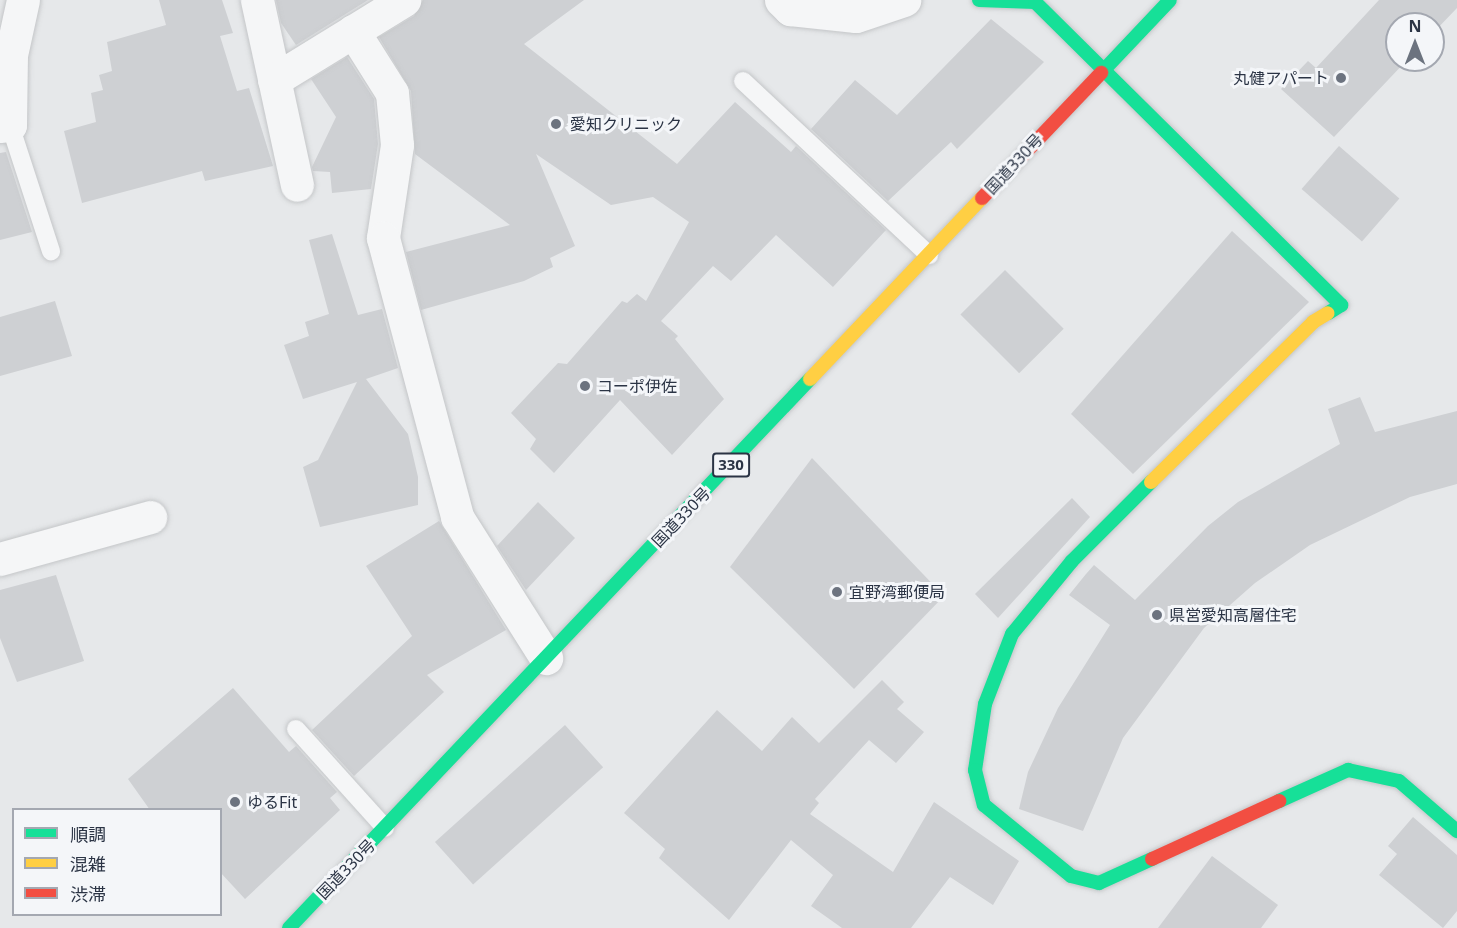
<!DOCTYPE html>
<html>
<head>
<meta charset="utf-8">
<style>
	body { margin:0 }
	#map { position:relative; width:1457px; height:928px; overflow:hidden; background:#e6e8ea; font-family:"Noto Sans","Noto Sans JP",sans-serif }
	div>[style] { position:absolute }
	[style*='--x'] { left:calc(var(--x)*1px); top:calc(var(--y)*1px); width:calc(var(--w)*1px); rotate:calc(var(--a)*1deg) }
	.building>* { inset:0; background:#ced0d3; transform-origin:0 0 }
	.roads { filter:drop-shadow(0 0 2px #c4c6c8) drop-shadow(0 0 2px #c4c6c8) }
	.lane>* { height:18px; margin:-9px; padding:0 9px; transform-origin:9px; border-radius:9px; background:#f5f6f7 }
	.street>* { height:33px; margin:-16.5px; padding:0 16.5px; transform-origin:16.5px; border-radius:16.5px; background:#f5f6f7 }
	.fast>* { height:14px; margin:-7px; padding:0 7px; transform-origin:7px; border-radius:7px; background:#16e098 }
	.slow>* { height:14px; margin:-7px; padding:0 7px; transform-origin:7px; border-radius:7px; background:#ffcf43 }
	.jam>* { height:14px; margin:-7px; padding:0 7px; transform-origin:7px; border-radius:7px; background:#f24e42 }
	.dots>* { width:16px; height:16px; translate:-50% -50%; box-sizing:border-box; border:3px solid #f4f6f9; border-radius:50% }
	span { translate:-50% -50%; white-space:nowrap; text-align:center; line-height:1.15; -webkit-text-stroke:6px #f4f6f9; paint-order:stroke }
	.shield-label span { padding:2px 4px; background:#f4f6f9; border:2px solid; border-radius:4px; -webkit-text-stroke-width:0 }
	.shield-label { font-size:15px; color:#2b3445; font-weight:700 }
	.poi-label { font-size:16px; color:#2b3445 }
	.right { translate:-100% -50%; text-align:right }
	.left { translate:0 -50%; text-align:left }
	.street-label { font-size:16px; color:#2b3445 }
	.legend { position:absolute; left:12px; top:808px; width:210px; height:108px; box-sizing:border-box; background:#f4f6f9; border:2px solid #a4a8b1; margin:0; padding:8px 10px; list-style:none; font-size:18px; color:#2b3445 }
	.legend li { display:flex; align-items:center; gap:12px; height:30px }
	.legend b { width:30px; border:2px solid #a4a8b1 }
	.north { position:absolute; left:1385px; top:12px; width:60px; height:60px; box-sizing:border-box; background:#f4f6f9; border:2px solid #a4a8b1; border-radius:50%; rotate:0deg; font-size:16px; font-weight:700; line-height:24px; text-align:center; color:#2b3445 }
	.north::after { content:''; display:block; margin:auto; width:21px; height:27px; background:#6c737f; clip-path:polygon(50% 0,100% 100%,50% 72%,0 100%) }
</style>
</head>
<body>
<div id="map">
	<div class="building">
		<div style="clip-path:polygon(159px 0,222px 0,233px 33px,220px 36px,237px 91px,249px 88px,273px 166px,205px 181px,202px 171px,82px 203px,64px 131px,96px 122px,91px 93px,103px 90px,99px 75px,112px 71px,107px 42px,166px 25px)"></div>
		<div style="clip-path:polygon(276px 0,368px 0,296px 45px,281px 23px)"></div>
		<div style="clip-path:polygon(423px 0,584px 0,524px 44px,677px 164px,735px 102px,791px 152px,796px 146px,886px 230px,833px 287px,776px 235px,731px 281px,713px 266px,661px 321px,678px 336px,675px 339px,724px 399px,672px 455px,620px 400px,554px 473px,530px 449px,536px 439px,511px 413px,558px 363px,567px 364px,622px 301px,627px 303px,637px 294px,646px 301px,689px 222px,653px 197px,611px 205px,536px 154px,575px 246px,550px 258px,553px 267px,524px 281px,421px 310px,406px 252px,510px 225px,415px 154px,411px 91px,379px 37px,414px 16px)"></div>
		<div style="clip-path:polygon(1379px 0,1457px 0,1457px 8px,1433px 33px,1433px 24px,1397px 24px,1397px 60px,1407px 60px,1334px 137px,1281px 89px,1308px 61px,1316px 68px)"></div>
		<div style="clip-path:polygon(991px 19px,1044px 62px,957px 149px,951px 142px,888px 201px,811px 129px,855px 80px,897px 115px)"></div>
		<div style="clip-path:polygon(347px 57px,374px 99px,378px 144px,371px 189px,332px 193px,330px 172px,313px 171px,312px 167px,336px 117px,311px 79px)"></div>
		<div style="left:1339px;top:146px;width:80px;height:57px;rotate:41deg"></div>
		<div style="clip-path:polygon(6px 152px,32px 232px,0 240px,0 153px)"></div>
		<div style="clip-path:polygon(1232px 231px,1309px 302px,1133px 474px,1071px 414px)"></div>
		<div style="clip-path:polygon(332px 234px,358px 315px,382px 309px,398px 368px,366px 379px,408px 434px,418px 477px,418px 505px,320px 527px,303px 467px,318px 460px,357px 382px,303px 399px,284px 345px,309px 336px,305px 322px,329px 314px,309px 240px)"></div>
		<div style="left:1005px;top:270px;width:83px;height:63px;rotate:45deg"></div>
		<div style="clip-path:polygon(55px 301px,72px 356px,0 376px,0 317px)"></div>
		<div style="clip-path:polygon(1360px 397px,1375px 432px,1457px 411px,1457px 484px,1410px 497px,1310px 545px,1255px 583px,1204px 628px,1123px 738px,1083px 831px,1019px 809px,1028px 772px,1058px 708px,1110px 625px,1069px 595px,1086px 574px,1094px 565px,1135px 600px,1208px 526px,1238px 502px,1340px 444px,1328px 409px)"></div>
		<div style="clip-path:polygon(812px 458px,944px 596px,854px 689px,730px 567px)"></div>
		<div style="clip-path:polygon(1072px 498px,1090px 517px,998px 618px,975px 594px)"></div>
		<div style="clip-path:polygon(538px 502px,575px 538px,526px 590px,497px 546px)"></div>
		<div style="clip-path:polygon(439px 521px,506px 630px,427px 675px,444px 692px,354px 776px,312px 730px,412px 636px,366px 566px)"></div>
		<div style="clip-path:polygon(56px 575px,84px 661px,17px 682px,0 638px,0 590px)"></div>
		<div style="clip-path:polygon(882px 680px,904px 702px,897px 709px,924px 732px,896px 763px,869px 740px,815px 799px,819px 803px,810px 814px,893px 872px,934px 802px,1019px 861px,993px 905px,950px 877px,911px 928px,842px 928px,811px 906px,833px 875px,791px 840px,729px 920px,659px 858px,665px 849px,624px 813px,717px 710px,762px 751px,792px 717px,819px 743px)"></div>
		<div style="clip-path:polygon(233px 688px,289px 752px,296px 746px,337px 792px,330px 798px,340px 810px,245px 899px,220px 872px,220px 810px,150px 810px,128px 779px)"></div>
		<div style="left:565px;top:725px;width:57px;height:175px;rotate:48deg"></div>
		<div style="clip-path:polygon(1413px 817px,1457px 855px,1457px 911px,1443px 928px,1379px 875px,1397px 854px,1388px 846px)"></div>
		<div style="clip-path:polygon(1212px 856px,1278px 905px,1261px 928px,1158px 928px)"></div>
	</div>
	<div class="roads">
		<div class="lane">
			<div style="--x:743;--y:81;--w:255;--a:43.1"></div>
			<div style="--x:10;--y:125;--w:133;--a:72"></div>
			<div style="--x:296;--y:729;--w:133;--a:48"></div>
		</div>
		<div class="street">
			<div style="--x:257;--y:0;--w:189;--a:77.8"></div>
			<div style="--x:781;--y:0;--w:13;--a:45"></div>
			<div style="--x:790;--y:9;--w:66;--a:6.1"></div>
			<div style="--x:856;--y:16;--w:51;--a:-18.4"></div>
			<div style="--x:353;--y:31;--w:73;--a:57.8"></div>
			<div style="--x:392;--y:93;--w:52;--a:84.5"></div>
			<div style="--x:397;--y:145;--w:94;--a:98.6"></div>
			<div style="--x:383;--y:238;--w:289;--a:75.1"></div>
			<div style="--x:457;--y:517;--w:167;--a:57.7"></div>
			<div style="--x:274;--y:80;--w:153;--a:-31.6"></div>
			<div style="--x:0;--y:126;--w:10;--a:-6"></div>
			<div style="--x:10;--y:125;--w:70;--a:-89.2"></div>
			<div style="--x:11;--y:55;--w:56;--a:-77.7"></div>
			<div style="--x:0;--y:559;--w:156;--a:-15.6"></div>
		</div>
		<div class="fast">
			<div style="--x:979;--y:0;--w:56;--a:2"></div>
			<div style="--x:1035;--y:2;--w:431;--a:44.7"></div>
			<div style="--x:1341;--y:305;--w:15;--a:148"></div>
			<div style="--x:1101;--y:73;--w:100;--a:-46.6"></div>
			<div style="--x:1151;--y:482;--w:112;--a:135"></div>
			<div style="--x:1072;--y:561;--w:94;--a:129.4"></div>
			<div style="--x:1012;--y:634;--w:75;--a:111.1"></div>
			<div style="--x:985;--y:704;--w:67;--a:98.6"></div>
			<div style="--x:975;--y:770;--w:36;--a:76"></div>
			<div style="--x:984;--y:805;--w:112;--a:39.2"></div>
			<div style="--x:1071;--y:876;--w:29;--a:14"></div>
			<div style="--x:1099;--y:883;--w:58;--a:-24.4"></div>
			<div style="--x:1279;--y:801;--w:76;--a:-24.2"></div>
			<div style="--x:1348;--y:770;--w:52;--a:12.2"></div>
			<div style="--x:1399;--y:781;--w:77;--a:40.8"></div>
			<div style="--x:289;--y:928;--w:757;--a:-46.5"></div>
		</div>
		<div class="slow">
			<div style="--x:810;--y:379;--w:250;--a:-46.5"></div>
			<div style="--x:1151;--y:482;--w:228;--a:-44.6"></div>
			<div style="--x:1313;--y:322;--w:17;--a:-31"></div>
		</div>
		<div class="jam">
			<div style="--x:982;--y:198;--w:173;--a:-46.4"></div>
			<div style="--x:1152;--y:859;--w:140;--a:-24.5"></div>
		</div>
	</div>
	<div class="dots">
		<div style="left:1341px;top:78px;background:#6c737f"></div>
		<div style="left:556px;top:124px;background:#6c737f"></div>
		<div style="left:585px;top:386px;background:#6c737f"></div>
		<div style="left:837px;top:592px;background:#6c737f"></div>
		<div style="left:1157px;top:615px;background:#6c737f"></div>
		<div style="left:235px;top:802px;background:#6c737f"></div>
	</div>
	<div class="shield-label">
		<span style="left:731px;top:465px">330</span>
	</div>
	<div class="poi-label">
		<span class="right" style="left:1329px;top:78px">丸健アパート</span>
		<span class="left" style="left:570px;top:124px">愛知クリニック</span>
		<span class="left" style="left:597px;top:386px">コーポ伊佐</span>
		<span class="left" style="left:849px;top:592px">宜野湾郵便局</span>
		<span class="left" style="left:1169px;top:615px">県営愛知高層住宅</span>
		<span class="left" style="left:247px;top:802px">ゆるFit</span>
	</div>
	<div class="street-label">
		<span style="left:1014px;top:164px;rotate:-47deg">国道330号</span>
		<span style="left:681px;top:517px;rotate:-46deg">国道330号</span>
		<span style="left:346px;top:869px;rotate:-46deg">国道330号</span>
	</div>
	<ul class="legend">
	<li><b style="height:8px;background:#16e098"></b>順調</li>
	<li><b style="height:8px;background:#ffcf43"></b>混雑</li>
	<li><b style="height:8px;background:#f24e42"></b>渋滞</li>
	</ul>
	<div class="north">N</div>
</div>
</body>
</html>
